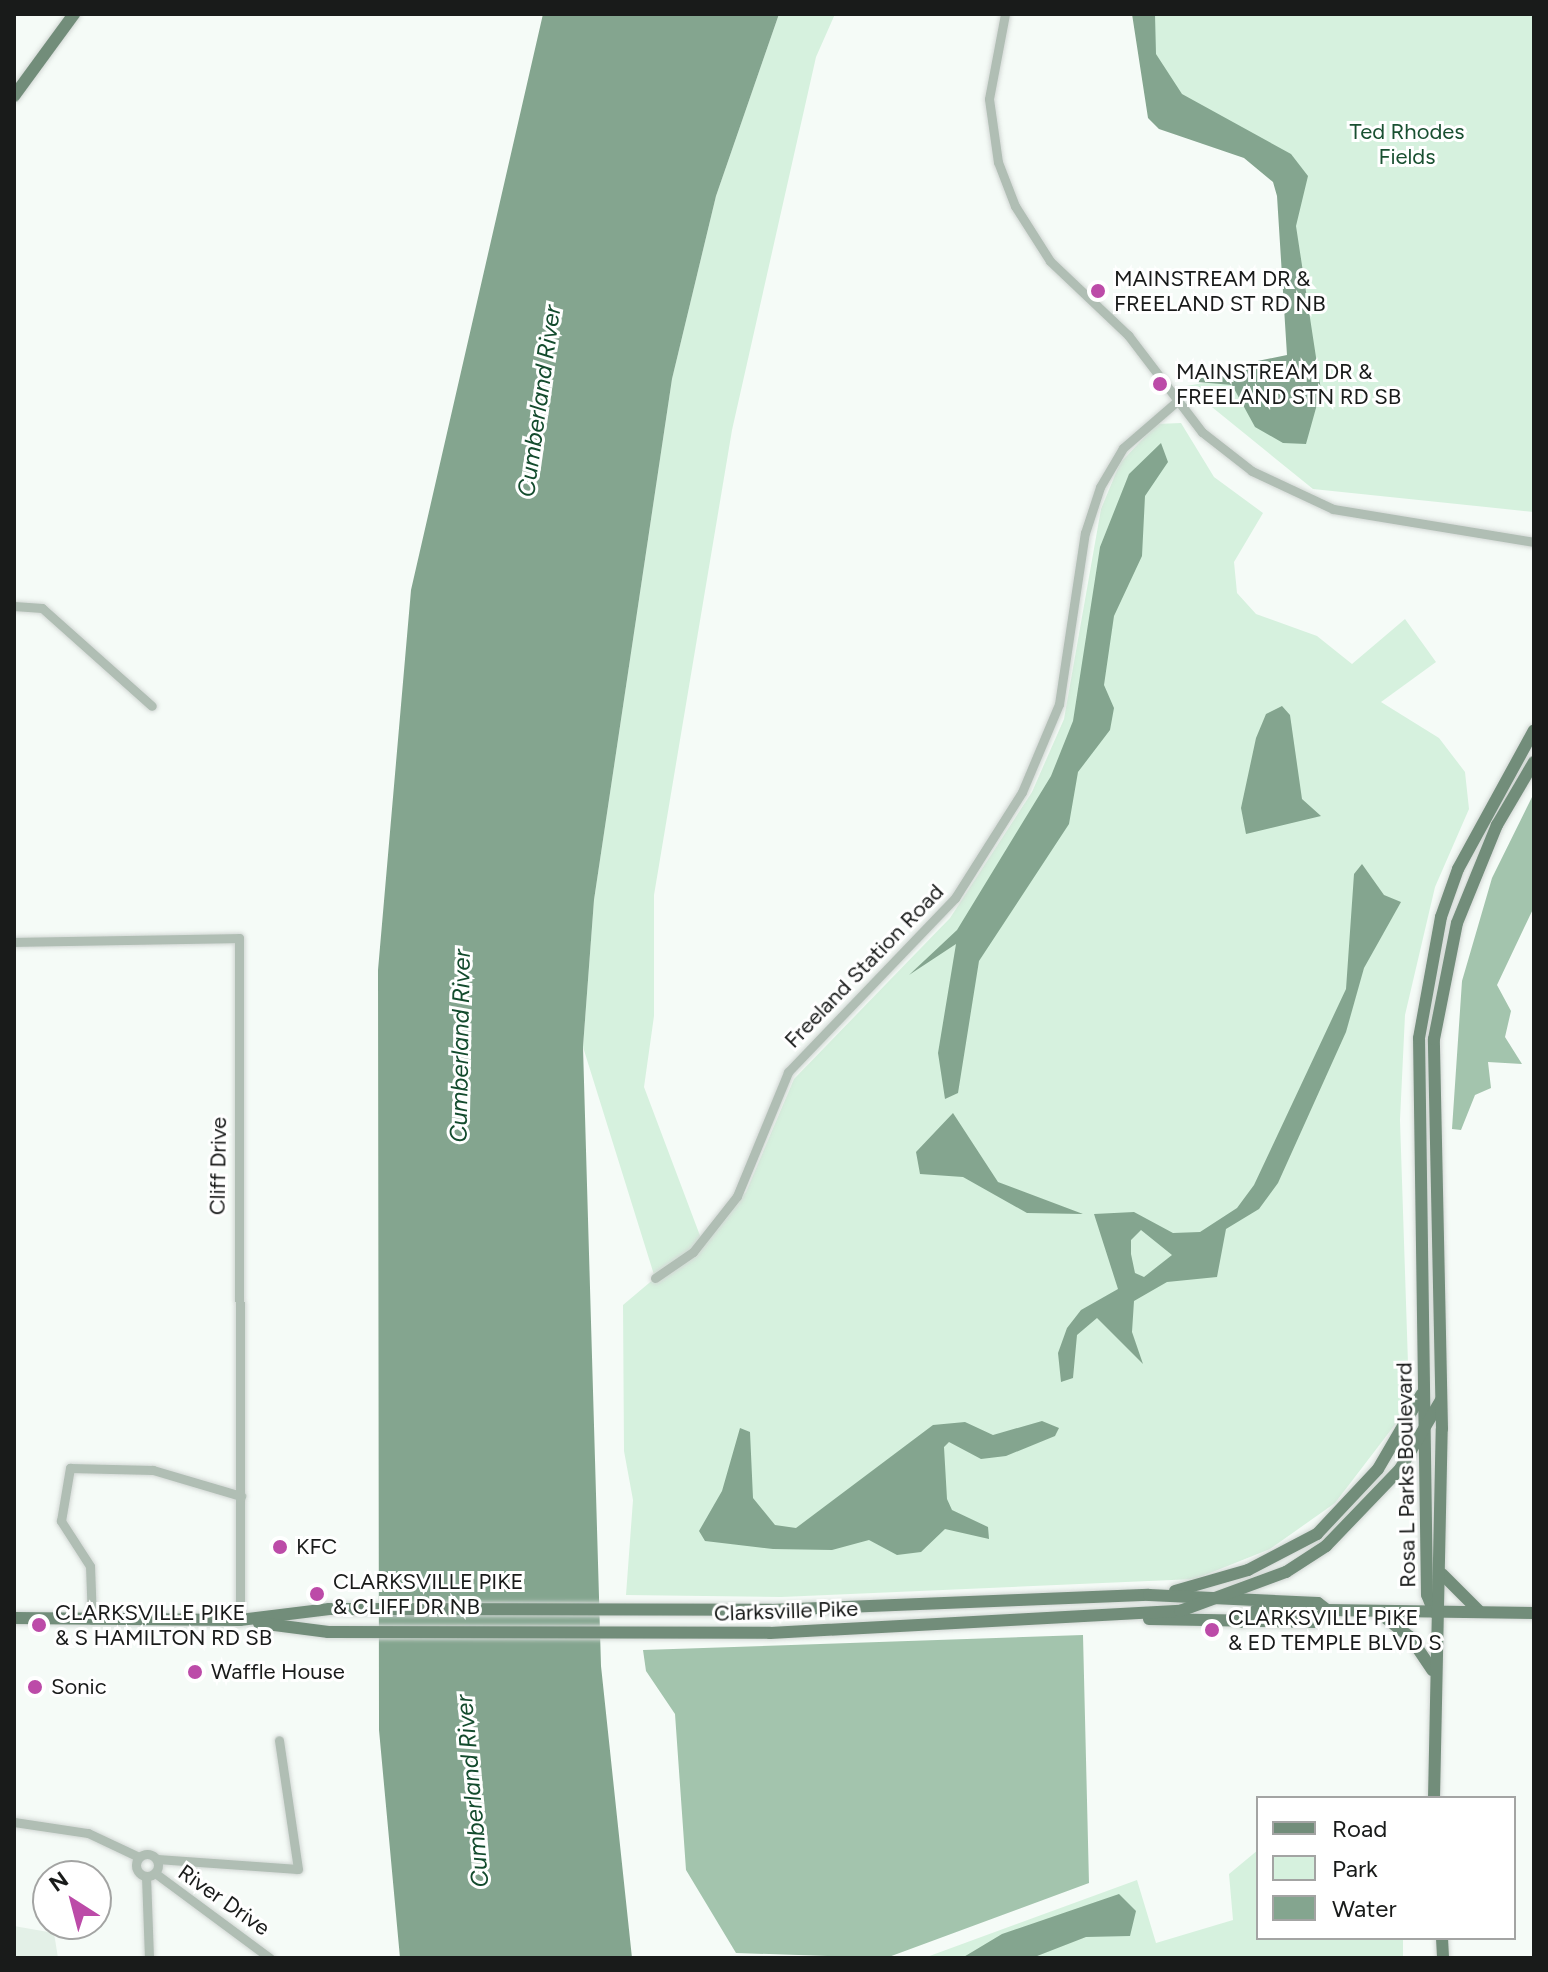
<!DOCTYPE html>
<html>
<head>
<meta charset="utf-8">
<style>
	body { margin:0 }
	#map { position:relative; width:1548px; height:1972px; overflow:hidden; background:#f5fbf7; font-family:Figtree,sans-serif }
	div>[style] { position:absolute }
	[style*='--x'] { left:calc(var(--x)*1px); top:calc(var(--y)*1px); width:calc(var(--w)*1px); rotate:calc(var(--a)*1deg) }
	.built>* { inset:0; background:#e3f0e7 }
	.green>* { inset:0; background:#d6f1de }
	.forest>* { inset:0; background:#a3c4ad }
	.water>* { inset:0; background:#84a58f }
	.roads { filter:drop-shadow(0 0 2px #d2d7d4) drop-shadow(0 0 2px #d2d7d4) }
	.minor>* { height:9px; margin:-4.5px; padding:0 4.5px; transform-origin:4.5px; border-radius:4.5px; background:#b0beb4 }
	.minor>.ring { margin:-4.5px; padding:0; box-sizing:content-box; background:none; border:9px solid #b0beb4; border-radius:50% }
	.major>* { height:12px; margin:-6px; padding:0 6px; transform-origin:6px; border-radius:6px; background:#728d7a }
	.dots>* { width:22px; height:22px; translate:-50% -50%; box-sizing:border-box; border:4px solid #fff; border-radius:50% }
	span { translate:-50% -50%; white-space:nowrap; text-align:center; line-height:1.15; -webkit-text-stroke:6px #fff; paint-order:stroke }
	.park-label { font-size:22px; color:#195031 }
	.poi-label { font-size:22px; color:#191b1a }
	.left { translate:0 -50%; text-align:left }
	.street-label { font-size:22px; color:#191b1a }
	.water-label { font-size:24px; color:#134b2d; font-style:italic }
	.frame { position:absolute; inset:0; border:16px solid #191b1a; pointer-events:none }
	.legend { position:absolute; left:1256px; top:1796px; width:260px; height:144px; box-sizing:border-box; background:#fff; border:2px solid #a3a4a3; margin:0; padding:10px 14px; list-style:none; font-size:24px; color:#191b1a }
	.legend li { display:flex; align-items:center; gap:16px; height:40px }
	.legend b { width:40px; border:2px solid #a3a4a3 }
	.north { position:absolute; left:32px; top:1860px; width:80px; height:80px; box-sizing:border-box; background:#fff; border:2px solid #a3a4a3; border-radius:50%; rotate:324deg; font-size:22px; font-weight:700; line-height:32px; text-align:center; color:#191b1a }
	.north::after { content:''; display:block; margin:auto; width:28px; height:36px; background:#bc4ba8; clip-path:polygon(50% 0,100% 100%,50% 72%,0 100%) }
</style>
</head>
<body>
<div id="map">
	<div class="built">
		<div style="clip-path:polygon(14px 1926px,54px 1933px,58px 1958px,14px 1958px)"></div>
	</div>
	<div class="green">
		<div style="clip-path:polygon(779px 14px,835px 14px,816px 57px,732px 430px,654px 895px,654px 1016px,644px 1087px,702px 1241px,746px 1192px,794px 1079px,950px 918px,1032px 792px,1064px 719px,1101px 509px,1120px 463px,1157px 424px,1181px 423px,1214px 477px,1263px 513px,1234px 562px,1237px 593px,1256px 614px,1317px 636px,1352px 664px,1405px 619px,1436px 662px,1381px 702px,1439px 738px,1465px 772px,1469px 809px,1435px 887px,1405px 1015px,1400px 1120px,1409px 1394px,1397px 1422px,1335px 1503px,1270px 1549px,1195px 1579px,781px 1597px,626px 1595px,633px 1500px,624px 1451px,623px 1305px,655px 1278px,583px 1047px,594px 900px,672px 379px,716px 196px)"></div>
		<div style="clip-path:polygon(1142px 14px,1534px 14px,1534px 512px,1313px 489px,1186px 386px,1293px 368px,1286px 183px,1241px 146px,1161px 114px)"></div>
		<div style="clip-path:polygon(1258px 1850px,1258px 1938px,1403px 1938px,1403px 1958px,924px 1958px,1137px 1880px,1156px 1943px,1233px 1920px,1229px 1874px)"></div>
	</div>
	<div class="forest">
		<div style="clip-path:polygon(1534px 793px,1534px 907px,1497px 985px,1511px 1011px,1505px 1037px,1522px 1064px,1488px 1062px,1491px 1088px,1475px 1095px,1461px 1130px,1452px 1129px,1462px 981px,1492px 878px)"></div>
		<div style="clip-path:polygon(1083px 1635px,1089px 1883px,886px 1958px,736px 1953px,686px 1870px,675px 1714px,646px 1671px,643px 1650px)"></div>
	</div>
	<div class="water">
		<div style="clip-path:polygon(543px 14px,779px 14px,716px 196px,672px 379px,594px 900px,583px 1047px,601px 1666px,632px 1958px,400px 1958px,379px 1730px,378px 970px,411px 590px)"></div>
		<div style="clip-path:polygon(1132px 14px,1155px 14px,1156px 54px,1182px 94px,1291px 154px,1308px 176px,1296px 226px,1321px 390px,1306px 444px,1283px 443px,1255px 427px,1232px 385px,1197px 382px,1209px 371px,1287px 355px,1277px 196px,1273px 182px,1244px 158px,1159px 129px,1148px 118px)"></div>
		<div style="clip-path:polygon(1161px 443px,1168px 462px,1145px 496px,1142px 556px,1114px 616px,1104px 685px,1114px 708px,1110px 730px,1078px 772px,1069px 824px,979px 961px,958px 1093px,945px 1099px,938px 1053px,956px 944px,909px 975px,957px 930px,1051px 776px,1073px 721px,1100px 547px,1129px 474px)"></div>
		<div style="clip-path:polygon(1282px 706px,1290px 715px,1302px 799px,1321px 816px,1246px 834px,1241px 808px,1256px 738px,1266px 714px)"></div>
		<div style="clip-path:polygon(evenodd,1362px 864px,1384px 895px,1401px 902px,1364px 968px,1346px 1032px,1278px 1183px,1259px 1209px,1226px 1229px,1217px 1277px,1167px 1282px,1134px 1301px,1132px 1332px,1143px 1364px,1097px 1318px,1077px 1335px,1073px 1378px,1061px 1382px,1058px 1353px,1067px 1328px,1081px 1310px,1118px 1289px,1094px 1214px,1134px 1212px,1173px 1233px,1200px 1232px,1237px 1208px,1254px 1185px,1346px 989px,1354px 874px,1362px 864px,1141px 1230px,1172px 1255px,1144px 1277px,1135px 1273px,1131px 1254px,1131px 1240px,1141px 1230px)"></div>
		<div style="clip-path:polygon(953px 1113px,998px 1182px,1083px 1214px,1027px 1213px,963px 1177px,920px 1174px,916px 1152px)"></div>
		<div style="clip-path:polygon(1042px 1421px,1059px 1428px,1055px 1436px,1006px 1456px,981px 1459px,949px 1442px,944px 1447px,947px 1499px,952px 1510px,988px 1527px,989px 1539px,945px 1529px,921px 1552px,897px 1555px,869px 1540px,832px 1550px,773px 1549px,705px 1541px,699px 1531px,722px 1491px,740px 1428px,750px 1432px,753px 1498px,775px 1525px,796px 1528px,933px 1425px,965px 1422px,993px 1435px)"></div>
		<div style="clip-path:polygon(1119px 1894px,1136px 1911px,1130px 1936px,1086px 1937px,1032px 1958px,962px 1958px,1002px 1934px)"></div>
	</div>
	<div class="roads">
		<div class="minor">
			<div style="--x:1005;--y:14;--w:86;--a:100.7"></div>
			<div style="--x:989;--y:99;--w:64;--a:81.9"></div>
			<div style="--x:998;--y:162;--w:47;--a:68.9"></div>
			<div style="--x:1015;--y:206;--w:65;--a:57.5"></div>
			<div style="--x:1050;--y:261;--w:108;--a:43.5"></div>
			<div style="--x:1128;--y:335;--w:122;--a:52.7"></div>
			<div style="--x:1202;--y:432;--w:63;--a:38"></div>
			<div style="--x:1252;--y:471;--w:89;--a:25.1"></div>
			<div style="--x:1333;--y:509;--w:204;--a:9.3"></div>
			<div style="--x:14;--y:606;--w:28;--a:4"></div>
			<div style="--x:42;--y:608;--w:147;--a:41.7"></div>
			<div style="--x:14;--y:942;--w:225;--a:-1"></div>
			<div style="--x:239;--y:938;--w:682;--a:89.92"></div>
			<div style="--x:655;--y:1278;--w:46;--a:-34.4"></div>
			<div style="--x:693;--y:1252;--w:71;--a:-51.8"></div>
			<div style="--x:737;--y:1196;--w:134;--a:-67.6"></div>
			<div style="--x:788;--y:1072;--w:241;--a:-46.2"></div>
			<div style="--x:955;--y:898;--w:125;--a:-57.7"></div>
			<div style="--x:1022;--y:792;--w:95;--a:-67.2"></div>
			<div style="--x:1059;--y:704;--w:173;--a:-81.4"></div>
			<div style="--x:1085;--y:533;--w:48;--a:-71.9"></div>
			<div style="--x:1100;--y:487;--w:45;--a:-59.5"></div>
			<div style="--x:1123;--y:448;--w:69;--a:-40.9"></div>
			<div style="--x:92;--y:1620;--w:54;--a:-92.1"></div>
			<div style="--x:90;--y:1566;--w:54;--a:-122.8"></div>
			<div style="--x:61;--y:1521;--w:54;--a:-80.4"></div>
			<div style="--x:70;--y:1468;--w:83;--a:1.4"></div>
			<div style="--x:153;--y:1470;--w:92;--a:16.5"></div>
			<div style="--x:14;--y:1822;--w:75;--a:8.5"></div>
			<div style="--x:88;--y:1833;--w:56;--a:25.2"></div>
			<div class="ring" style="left:136px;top:1854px;width:13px;height:13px"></div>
			<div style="--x:157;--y:1859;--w:141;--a:4.1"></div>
			<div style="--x:298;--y:1869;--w:130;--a:-98.4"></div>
			<div style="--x:155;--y:1873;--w:143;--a:36.5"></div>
			<div style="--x:146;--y:1876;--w:82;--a:87.9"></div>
		</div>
		<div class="major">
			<div style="--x:14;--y:96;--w:102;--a:-53.8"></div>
			<div style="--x:1442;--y:1574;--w:52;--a:45"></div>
			<div style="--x:1175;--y:1591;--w:76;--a:-16"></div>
			<div style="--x:1248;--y:1570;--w:78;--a:-27.6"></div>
			<div style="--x:1317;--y:1534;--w:89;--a:-46.8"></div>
			<div style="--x:1378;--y:1469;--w:86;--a:-59.8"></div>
			<div style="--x:1378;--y:1612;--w:41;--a:38"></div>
			<div style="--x:1410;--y:1637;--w:40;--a:56"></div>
			<div style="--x:1434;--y:1612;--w:18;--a:-112"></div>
			<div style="--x:1427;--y:1595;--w:557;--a:-90.82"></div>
			<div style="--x:1419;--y:1038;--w:123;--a:-79.7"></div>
			<div style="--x:1441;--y:917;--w:51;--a:-70.5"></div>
			<div style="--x:1458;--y:869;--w:158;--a:-61.3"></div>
			<div style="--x:14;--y:1618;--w:226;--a:0.5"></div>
			<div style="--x:240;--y:1620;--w:90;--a:-7"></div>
			<div style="--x:329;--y:1609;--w:442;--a:0.1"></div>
			<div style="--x:771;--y:1610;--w:378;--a:-2.3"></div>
			<div style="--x:1149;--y:1595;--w:169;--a:2.7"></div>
			<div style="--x:1318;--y:1603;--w:11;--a:38"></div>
			<div style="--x:1327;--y:1610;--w:207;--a:0.8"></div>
			<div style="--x:1149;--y:1619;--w:166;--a:1"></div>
			<div style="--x:1315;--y:1622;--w:17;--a:-45"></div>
			<div style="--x:1242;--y:1622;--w:16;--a:-40"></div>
			<div style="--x:1254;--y:1612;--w:52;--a:-2.2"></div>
			<div style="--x:259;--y:1623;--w:70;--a:7.4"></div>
			<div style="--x:328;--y:1632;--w:442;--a:0.1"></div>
			<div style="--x:770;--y:1633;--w:411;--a:-3.1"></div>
			<div style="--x:1180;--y:1611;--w:113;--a:-20.2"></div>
			<div style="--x:1286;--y:1572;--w:48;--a:-33"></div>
			<div style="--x:1326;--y:1546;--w:107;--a:-46.1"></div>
			<div style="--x:1400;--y:1469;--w:80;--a:-59.3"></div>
			<div style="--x:1434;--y:1798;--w:369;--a:-88.8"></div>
			<div style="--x:1442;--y:1429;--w:390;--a:-91.2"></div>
			<div style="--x:1434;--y:1039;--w:118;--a:-78.8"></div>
			<div style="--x:1457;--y:923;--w:106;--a:-67.8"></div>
			<div style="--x:1497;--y:825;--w:73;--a:-59.6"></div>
			<div style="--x:1442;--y:1938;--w:20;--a:87"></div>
		</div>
	</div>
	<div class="dots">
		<div style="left:1098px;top:291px;background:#bc4ba8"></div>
		<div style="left:1160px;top:384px;background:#bc4ba8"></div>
		<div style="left:280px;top:1547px;background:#bc4ba8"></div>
		<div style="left:317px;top:1594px;background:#bc4ba8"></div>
		<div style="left:39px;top:1625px;background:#bc4ba8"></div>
		<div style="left:1212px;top:1630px;background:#bc4ba8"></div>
		<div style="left:195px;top:1672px;background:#bc4ba8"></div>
		<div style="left:35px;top:1687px;background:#bc4ba8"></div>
	</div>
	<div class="park-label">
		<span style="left:1407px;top:144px">Ted Rhodes<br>Fields</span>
	</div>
	<div class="poi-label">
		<span class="left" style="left:1114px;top:291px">MAINSTREAM DR &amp;<br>FREELAND ST RD NB</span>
		<span class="left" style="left:1176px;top:384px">MAINSTREAM DR &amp;<br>FREELAND STN RD SB</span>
		<span class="left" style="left:296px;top:1547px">KFC</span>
		<span class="left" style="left:333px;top:1594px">CLARKSVILLE PIKE<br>&amp; CLIFF DR NB</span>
		<span class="left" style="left:55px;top:1625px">CLARKSVILLE PIKE<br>&amp; S HAMILTON RD SB</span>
		<span class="left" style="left:1228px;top:1630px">CLARKSVILLE PIKE<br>&amp; ED TEMPLE BLVD S</span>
		<span class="left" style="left:211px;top:1672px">Waffle House</span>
		<span class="left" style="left:51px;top:1687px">Sonic</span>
	</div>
	<div class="street-label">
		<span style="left:864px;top:966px;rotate:-46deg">Freeland Station Road</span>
		<span style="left:218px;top:1166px;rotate:-89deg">Cliff Drive</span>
		<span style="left:1406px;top:1475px;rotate:-91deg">Rosa L Parks Boulevard</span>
		<span style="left:786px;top:1611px;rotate:-2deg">Clarksville Pike</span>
		<span style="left:224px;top:1900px;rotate:35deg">River Drive</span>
	</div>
	<div class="water-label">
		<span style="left:539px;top:401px;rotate:-82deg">Cumberland River</span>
		<span style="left:460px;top:1046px;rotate:-89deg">Cumberland River</span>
		<span style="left:472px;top:1791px;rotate:-95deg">Cumberland River</span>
	</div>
	<div class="frame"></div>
	<ul class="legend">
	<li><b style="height:10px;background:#728d7a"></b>Road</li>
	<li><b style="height:22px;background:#d6f1de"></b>Park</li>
	<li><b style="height:22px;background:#84a58f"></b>Water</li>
	</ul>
	<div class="north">N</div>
</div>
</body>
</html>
